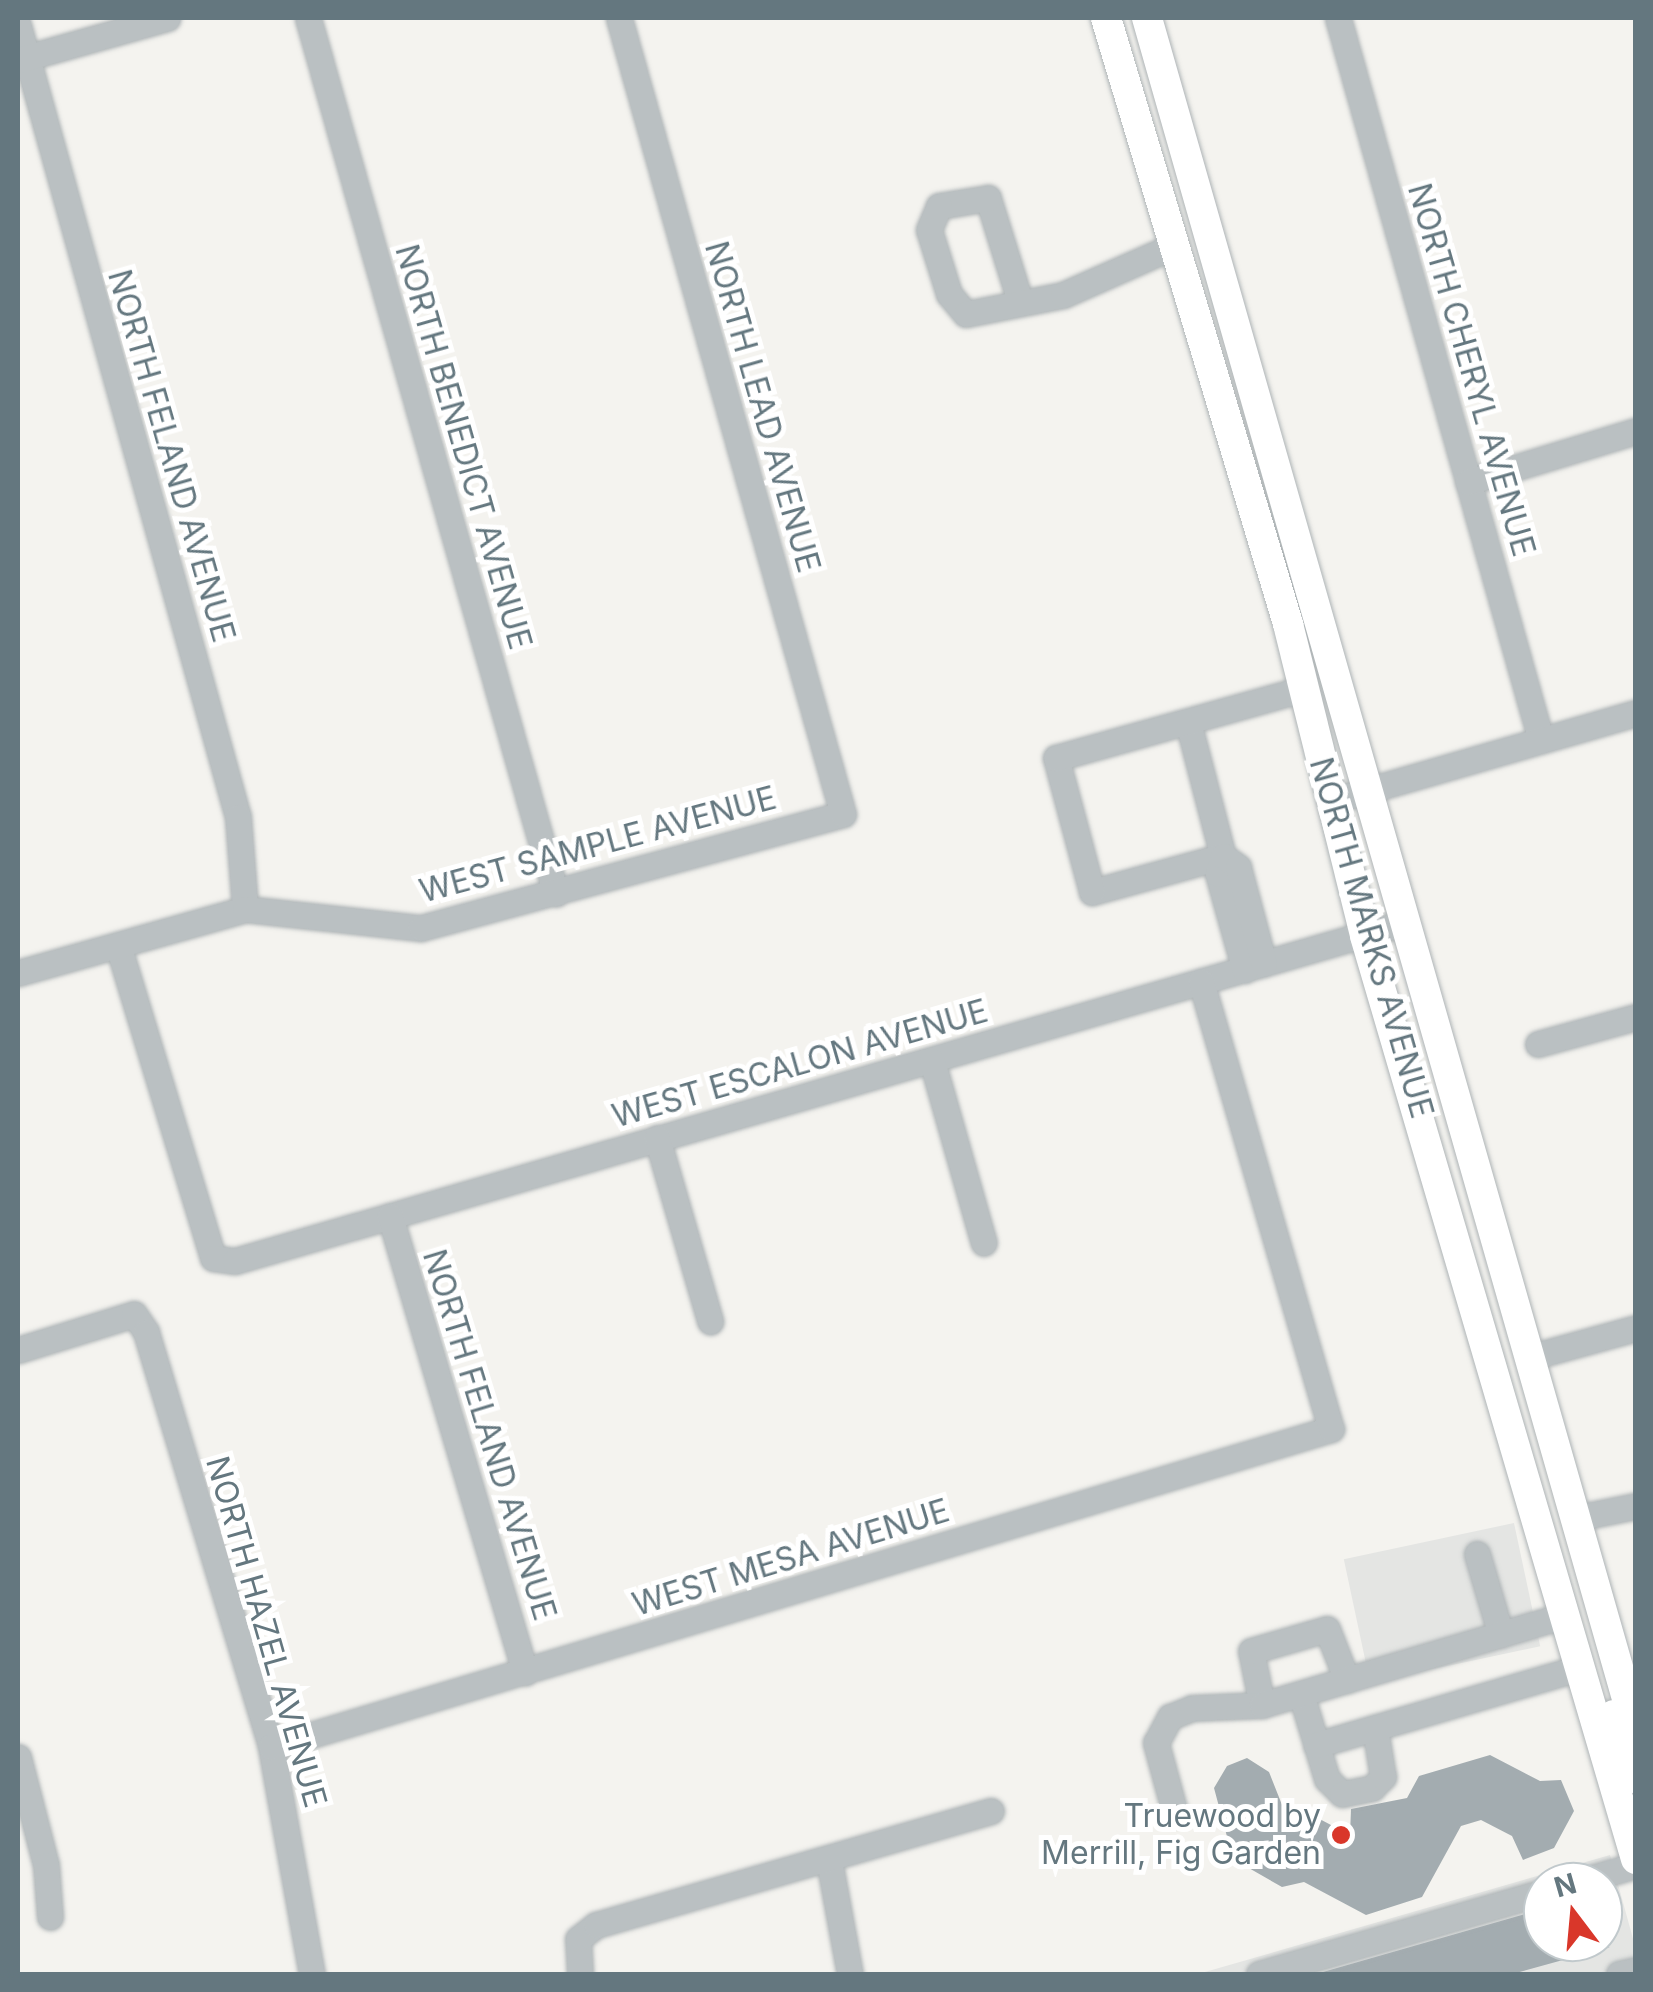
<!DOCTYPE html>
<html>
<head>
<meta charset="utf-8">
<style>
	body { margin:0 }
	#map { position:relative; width:1653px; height:1992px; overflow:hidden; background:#f4f3ef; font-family:Inter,sans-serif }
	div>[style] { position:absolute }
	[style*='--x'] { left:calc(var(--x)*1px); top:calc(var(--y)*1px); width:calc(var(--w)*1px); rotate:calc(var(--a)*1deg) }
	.built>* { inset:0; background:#e4e5e3; transform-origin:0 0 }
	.building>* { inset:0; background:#a3acb0 }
	.roads { filter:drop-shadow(0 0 2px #aeb4b6) drop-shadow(0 0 2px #aeb4b6) }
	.minor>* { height:25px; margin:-12.5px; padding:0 12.5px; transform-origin:12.5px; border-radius:12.5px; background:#bac0c2 }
	.major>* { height:30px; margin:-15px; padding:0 15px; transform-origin:15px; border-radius:15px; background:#fff }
	.dots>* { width:28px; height:28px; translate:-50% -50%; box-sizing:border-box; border:5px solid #fff; border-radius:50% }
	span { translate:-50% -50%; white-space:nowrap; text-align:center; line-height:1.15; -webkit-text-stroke:10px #fff; paint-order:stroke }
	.street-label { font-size:32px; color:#64777f }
	.poi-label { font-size:32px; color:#64777f }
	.right { translate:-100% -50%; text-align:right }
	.frame { position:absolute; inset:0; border:20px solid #64777f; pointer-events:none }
	.north { position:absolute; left:1523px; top:1862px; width:100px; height:100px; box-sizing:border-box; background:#fff; border:2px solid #c1c9cc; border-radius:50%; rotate:344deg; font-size:28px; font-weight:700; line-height:40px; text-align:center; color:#64777f }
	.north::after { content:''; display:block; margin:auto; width:35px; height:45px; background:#d9372a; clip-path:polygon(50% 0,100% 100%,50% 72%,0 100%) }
</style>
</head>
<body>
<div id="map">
	<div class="built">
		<div style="left:1514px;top:1523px;width:126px;height:174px;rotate:78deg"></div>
		<div style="clip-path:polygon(evenodd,1610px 1855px,1635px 1946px,1635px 1974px,1198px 1974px,1610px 1855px,1543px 1882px,1603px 1882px,1603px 1942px,1543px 1942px,1543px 1882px)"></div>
	</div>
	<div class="building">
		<div style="clip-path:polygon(1490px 1755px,1540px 1781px,1561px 1780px,1574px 1811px,1554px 1848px,1523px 1860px,1512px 1836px,1481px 1820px,1461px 1826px,1422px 1897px,1366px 1915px,1304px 1882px,1282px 1887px,1233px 1859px,1214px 1788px,1227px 1766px,1247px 1758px,1269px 1772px,1288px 1820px,1312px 1815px,1350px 1835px,1351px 1809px,1407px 1798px,1419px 1776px)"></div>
		<div style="clip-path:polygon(1543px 1909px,1543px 1942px,1610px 1947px,1512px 1974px,1316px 1974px)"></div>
	</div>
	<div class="roads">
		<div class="minor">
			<div style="--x:308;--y:18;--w:910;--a:74.19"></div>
			<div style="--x:1338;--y:18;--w:750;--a:74.3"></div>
			<div style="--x:18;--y:25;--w:822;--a:74.48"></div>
			<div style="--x:238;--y:817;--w:92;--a:85.6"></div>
			<div style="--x:18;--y:60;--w:155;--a:-15.7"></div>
			<div style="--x:1020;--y:301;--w:108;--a:-107.3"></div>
			<div style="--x:988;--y:198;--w:50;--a:170.7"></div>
			<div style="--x:939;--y:206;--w:26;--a:113"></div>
			<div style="--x:929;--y:230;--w:67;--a:72.6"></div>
			<div style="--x:949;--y:294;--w:26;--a:50"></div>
			<div style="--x:966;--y:314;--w:99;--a:-11.1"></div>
			<div style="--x:1063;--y:295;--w:124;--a:-23.9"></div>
			<div style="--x:1468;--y:482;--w:176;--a:-16.9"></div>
			<div style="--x:1188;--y:722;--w:138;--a:75.4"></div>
			<div style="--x:1223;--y:856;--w:136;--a:164.6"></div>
			<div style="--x:1092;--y:892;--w:139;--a:-105"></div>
			<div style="--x:1056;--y:758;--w:256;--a:-15.6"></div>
			<div style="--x:1331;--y:801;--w:317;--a:-16.1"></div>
			<div style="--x:118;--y:945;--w:327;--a:73.1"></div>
			<div style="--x:213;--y:1258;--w:22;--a:8"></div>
			<div style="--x:235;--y:1261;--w:1217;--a:-16.13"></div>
			<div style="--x:1245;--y:970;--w:100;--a:-105.7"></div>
			<div style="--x:1218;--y:874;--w:19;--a:-74"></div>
			<div style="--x:1223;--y:856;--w:19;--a:36"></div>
			<div style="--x:1238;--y:867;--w:100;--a:75"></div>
			<div style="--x:18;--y:973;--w:236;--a:-15.7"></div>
			<div style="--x:245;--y:909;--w:177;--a:6.2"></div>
			<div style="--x:421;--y:928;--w:437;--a:-15.1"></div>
			<div style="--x:843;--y:814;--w:827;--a:-105.72"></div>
			<div style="--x:1538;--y:1044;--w:102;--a:-15.4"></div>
			<div style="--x:932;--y:1061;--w:189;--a:74.1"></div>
			<div style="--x:657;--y:1138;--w:191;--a:73.8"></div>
			<div style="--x:390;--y:1216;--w:476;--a:73.5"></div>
			<div style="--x:18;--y:1350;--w:121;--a:-17.2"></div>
			<div style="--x:134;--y:1314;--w:22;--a:56"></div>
			<div style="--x:146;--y:1332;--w:433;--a:73.2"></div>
			<div style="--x:271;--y:1747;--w:231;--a:79.8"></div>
			<div style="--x:1531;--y:1357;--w:109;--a:-15.4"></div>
			<div style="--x:1576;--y:1518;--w:61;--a:-11.3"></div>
			<div style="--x:1477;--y:1554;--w:84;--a:73.5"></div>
			<div style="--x:1301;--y:1694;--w:89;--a:73"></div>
			<div style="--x:1327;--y:1779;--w:21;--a:45"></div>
			<div style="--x:1342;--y:1794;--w:31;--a:-11"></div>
			<div style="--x:1372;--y:1788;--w:16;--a:-45"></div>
			<div style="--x:1383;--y:1777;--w:50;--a:-99.3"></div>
			<div style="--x:1262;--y:1705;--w:55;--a:-101.5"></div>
			<div style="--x:1251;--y:1651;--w:79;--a:-16.1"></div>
			<div style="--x:1327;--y:1629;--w:55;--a:68.6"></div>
			<div style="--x:1316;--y:1745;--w:274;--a:-16.3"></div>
			<div style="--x:271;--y:1747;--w:1107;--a:-16.7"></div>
			<div style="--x:1331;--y:1429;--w:466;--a:-106.2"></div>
			<div style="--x:18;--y:1757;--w:112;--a:75.5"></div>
			<div style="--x:46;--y:1865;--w:52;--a:85.6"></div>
			<div style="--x:1175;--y:1813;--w:73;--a:-105.2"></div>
			<div style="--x:1156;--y:1743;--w:30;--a:-62"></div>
			<div style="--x:1170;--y:1717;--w:24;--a:-22"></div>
			<div style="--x:1192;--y:1708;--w:70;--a:-2.5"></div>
			<div style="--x:1262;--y:1705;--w:314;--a:-16.5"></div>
			<div style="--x:829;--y:1860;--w:116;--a:79.6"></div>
			<div style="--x:1578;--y:1882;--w:60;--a:-16.3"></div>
			<div style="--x:580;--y:1974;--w:35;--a:-93"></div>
			<div style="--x:578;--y:1939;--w:23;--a:-38"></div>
			<div style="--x:596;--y:1925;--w:411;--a:-16.1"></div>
			<div style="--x:1259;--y:1974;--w:296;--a:-16.1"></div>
			<div style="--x:1619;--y:1974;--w:17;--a:-13"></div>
		</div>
		<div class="major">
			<div style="--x:1106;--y:18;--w:633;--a:73.28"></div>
			<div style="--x:1288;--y:624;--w:321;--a:76.1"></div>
			<div style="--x:1365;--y:936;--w:962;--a:73.64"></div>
			<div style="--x:1147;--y:18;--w:1780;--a:74.06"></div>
			<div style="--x:1614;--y:1715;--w:67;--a:70.8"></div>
		</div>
	</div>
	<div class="dots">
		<div style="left:1341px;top:1835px;background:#d9372a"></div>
	</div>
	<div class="street-label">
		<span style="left:1471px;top:370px;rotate:74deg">NORTH CHERYL AVENUE</span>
		<span style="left:762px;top:407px;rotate:74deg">NORTH LEAD AVENUE</span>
		<span style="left:463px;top:447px;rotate:74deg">NORTH BENEDICT AVENUE</span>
		<span style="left:171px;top:456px;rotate:74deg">NORTH FELAND AVENUE</span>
		<span style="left:598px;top:845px;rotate:-15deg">WEST SAMPLE AVENUE</span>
		<span style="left:1371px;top:938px;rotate:74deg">NORTH MARKS AVENUE</span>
		<span style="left:800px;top:1064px;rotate:-16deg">WEST ESCALON AVENUE</span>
		<span style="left:489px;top:1435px;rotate:73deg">NORTH FELAND AVENUE</span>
		<span style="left:791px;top:1558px;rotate:-17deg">WEST MESA AVENUE</span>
		<span style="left:266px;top:1632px;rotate:74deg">NORTH HAZEL AVENUE</span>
	</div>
	<div class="poi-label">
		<span class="right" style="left:1321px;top:1835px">Truewood by<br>Merrill, Fig Garden</span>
	</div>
	<div class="frame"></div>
	<div class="north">N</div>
</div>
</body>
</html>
